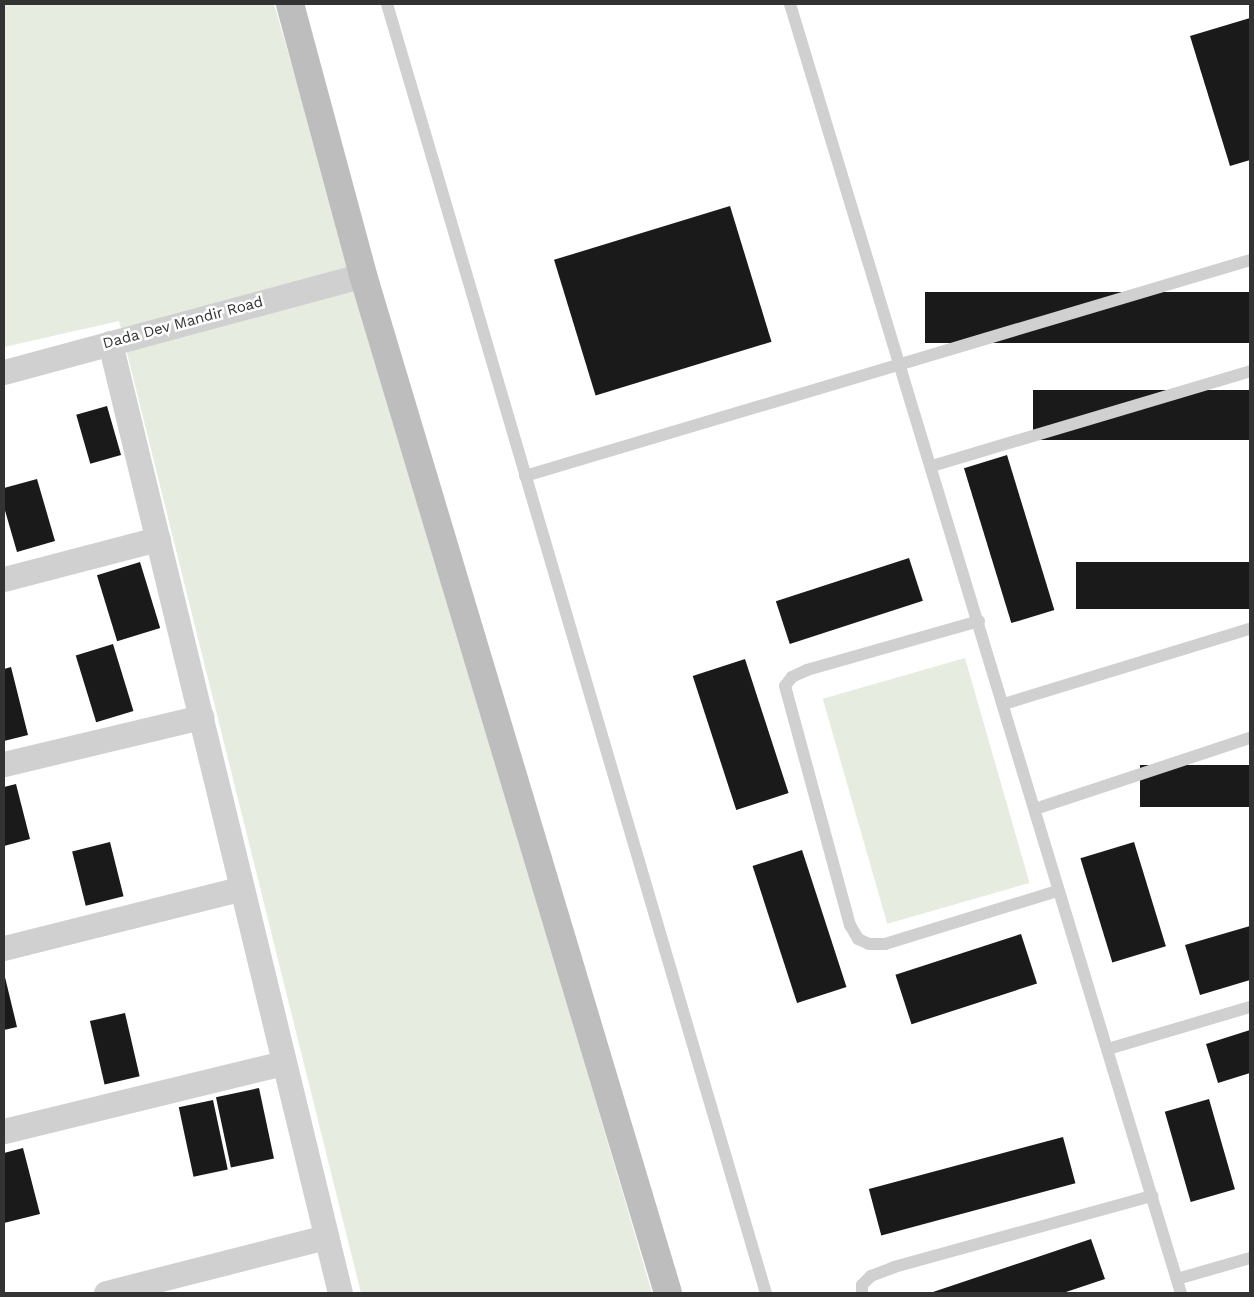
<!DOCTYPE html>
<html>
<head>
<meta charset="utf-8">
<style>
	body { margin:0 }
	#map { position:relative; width:1254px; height:1297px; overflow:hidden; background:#fff; font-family:"Work Sans",sans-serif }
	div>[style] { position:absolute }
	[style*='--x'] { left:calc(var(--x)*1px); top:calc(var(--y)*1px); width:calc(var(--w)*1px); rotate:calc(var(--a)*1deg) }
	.green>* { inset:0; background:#e6ecdf; transform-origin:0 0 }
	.building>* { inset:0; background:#1a1a1a; transform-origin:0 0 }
	.lane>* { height:12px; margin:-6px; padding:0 6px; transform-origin:6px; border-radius:6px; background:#d0d0d0 }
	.street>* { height:25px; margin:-12.5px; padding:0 12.5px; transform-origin:12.5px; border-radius:12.5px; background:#d0d0d0 }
	.secondary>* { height:28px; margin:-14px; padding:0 14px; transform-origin:14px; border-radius:14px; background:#bdbdbd }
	span { translate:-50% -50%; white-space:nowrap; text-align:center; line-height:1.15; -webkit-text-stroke:5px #fff; paint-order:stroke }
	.street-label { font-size:15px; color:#333 }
	.frame { position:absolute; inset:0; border:5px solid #333; pointer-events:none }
</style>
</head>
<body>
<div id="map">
	<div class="green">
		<div style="clip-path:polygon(4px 4px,274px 4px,652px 1293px,361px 1293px,119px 321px,4px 347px)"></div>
		<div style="left:965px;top:658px;width:234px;height:148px;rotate:74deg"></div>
	</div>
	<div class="building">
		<div style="clip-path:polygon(1250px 18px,1250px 160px,1230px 166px,1190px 36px)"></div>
		<div style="left:730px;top:206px;width:142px;height:184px;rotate:73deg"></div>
		<div style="left:1250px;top:292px;width:51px;height:325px;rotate:90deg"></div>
		<div style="left:1250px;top:390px;width:50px;height:217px;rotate:90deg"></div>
		<div style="left:107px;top:406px;width:51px;height:32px;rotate:74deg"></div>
		<div style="left:1007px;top:455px;width:162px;height:45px;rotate:73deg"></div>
		<div style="clip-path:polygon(37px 479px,55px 541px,17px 552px,4px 507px,4px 488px)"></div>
		<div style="left:909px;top:558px;width:45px;height:140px;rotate:72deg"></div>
		<div style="left:140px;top:562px;width:69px;height:45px;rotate:73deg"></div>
		<div style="left:1250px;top:562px;width:47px;height:174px;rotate:90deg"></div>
		<div style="left:113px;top:644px;width:70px;height:39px;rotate:73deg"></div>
		<div style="left:745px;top:659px;width:141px;height:55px;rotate:72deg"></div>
		<div style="clip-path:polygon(11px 667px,28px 735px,4px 741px,4px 669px)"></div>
		<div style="left:1250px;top:765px;width:42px;height:110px;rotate:90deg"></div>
		<div style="clip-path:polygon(16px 784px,30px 839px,4px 846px,4px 787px)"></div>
		<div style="left:110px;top:842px;width:56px;height:39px;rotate:76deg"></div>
		<div style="left:1134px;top:842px;width:109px;height:56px;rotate:73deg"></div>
		<div style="left:802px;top:850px;width:144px;height:52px;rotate:72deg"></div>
		<div style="clip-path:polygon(1250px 926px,1250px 980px,1200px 995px,1185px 945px)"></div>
		<div style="left:1021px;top:934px;width:52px;height:132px;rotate:72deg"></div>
		<div style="clip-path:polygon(4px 973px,17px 1027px,4px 1030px)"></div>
		<div style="left:125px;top:1013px;width:65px;height:36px;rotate:77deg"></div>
		<div style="clip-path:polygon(1250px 1030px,1250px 1073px,1218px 1083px,1206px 1044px)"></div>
		<div style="left:259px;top:1088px;width:72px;height:44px;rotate:78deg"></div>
		<div style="left:1209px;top:1099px;width:94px;height:46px;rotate:74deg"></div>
		<div style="left:213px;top:1100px;width:71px;height:35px;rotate:78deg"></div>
		<div style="left:1063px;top:1137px;width:48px;height:201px;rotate:75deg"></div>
		<div style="clip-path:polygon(23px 1148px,40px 1214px,4px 1223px,4px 1153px)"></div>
		<div style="clip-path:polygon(1091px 1239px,1105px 1279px,1063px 1293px,930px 1293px)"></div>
	</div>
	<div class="lane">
		<div style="--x:387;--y:4;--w:1344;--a:73.62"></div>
		<div style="--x:790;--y:4;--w:1347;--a:73.13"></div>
		<div style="--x:932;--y:466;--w:332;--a:-16.6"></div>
		<div style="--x:525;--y:476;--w:756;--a:-16.59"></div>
		<div style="--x:979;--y:621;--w:179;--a:164.1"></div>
		<div style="--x:807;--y:670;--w:17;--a:155"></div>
		<div style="--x:792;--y:677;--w:11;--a:128"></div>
		<div style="--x:785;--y:686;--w:248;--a:74.8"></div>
		<div style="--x:850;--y:925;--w:16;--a:60"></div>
		<div style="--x:858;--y:939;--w:12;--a:24"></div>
		<div style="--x:869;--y:944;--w:16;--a:0"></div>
		<div style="--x:885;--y:944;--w:180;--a:-17.1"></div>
		<div style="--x:1004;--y:704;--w:257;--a:-17"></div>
		<div style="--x:1035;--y:809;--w:226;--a:-18.3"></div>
		<div style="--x:1108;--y:1049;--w:148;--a:-16.5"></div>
		<div style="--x:1177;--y:1279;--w:76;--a:-16"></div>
		<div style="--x:862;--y:1293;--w:8;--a:-90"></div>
		<div style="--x:862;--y:1285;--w:13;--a:-45"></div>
		<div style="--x:871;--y:1276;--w:25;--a:-21"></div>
		<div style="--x:894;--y:1267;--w:268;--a:-15.4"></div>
	</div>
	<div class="street">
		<div style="--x:110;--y:343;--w:977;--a:76.39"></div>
		<div style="--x:4;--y:372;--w:372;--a:-15.1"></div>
		<div style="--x:4;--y:579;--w:159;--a:-14.6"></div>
		<div style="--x:4;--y:764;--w:203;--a:-13.4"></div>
		<div style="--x:4;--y:948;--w:245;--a:-14.1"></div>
		<div style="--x:4;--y:1131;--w:288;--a:-13.7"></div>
		<div style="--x:106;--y:1293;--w:227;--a:-14.3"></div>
	</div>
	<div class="secondary">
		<div style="--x:290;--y:4;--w:281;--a:74.9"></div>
		<div style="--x:363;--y:275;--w:1063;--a:73.32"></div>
	</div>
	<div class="street-label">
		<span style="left:183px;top:323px;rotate:-15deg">Dada Dev Mandir Road</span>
	</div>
	<div class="frame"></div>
</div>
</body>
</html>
